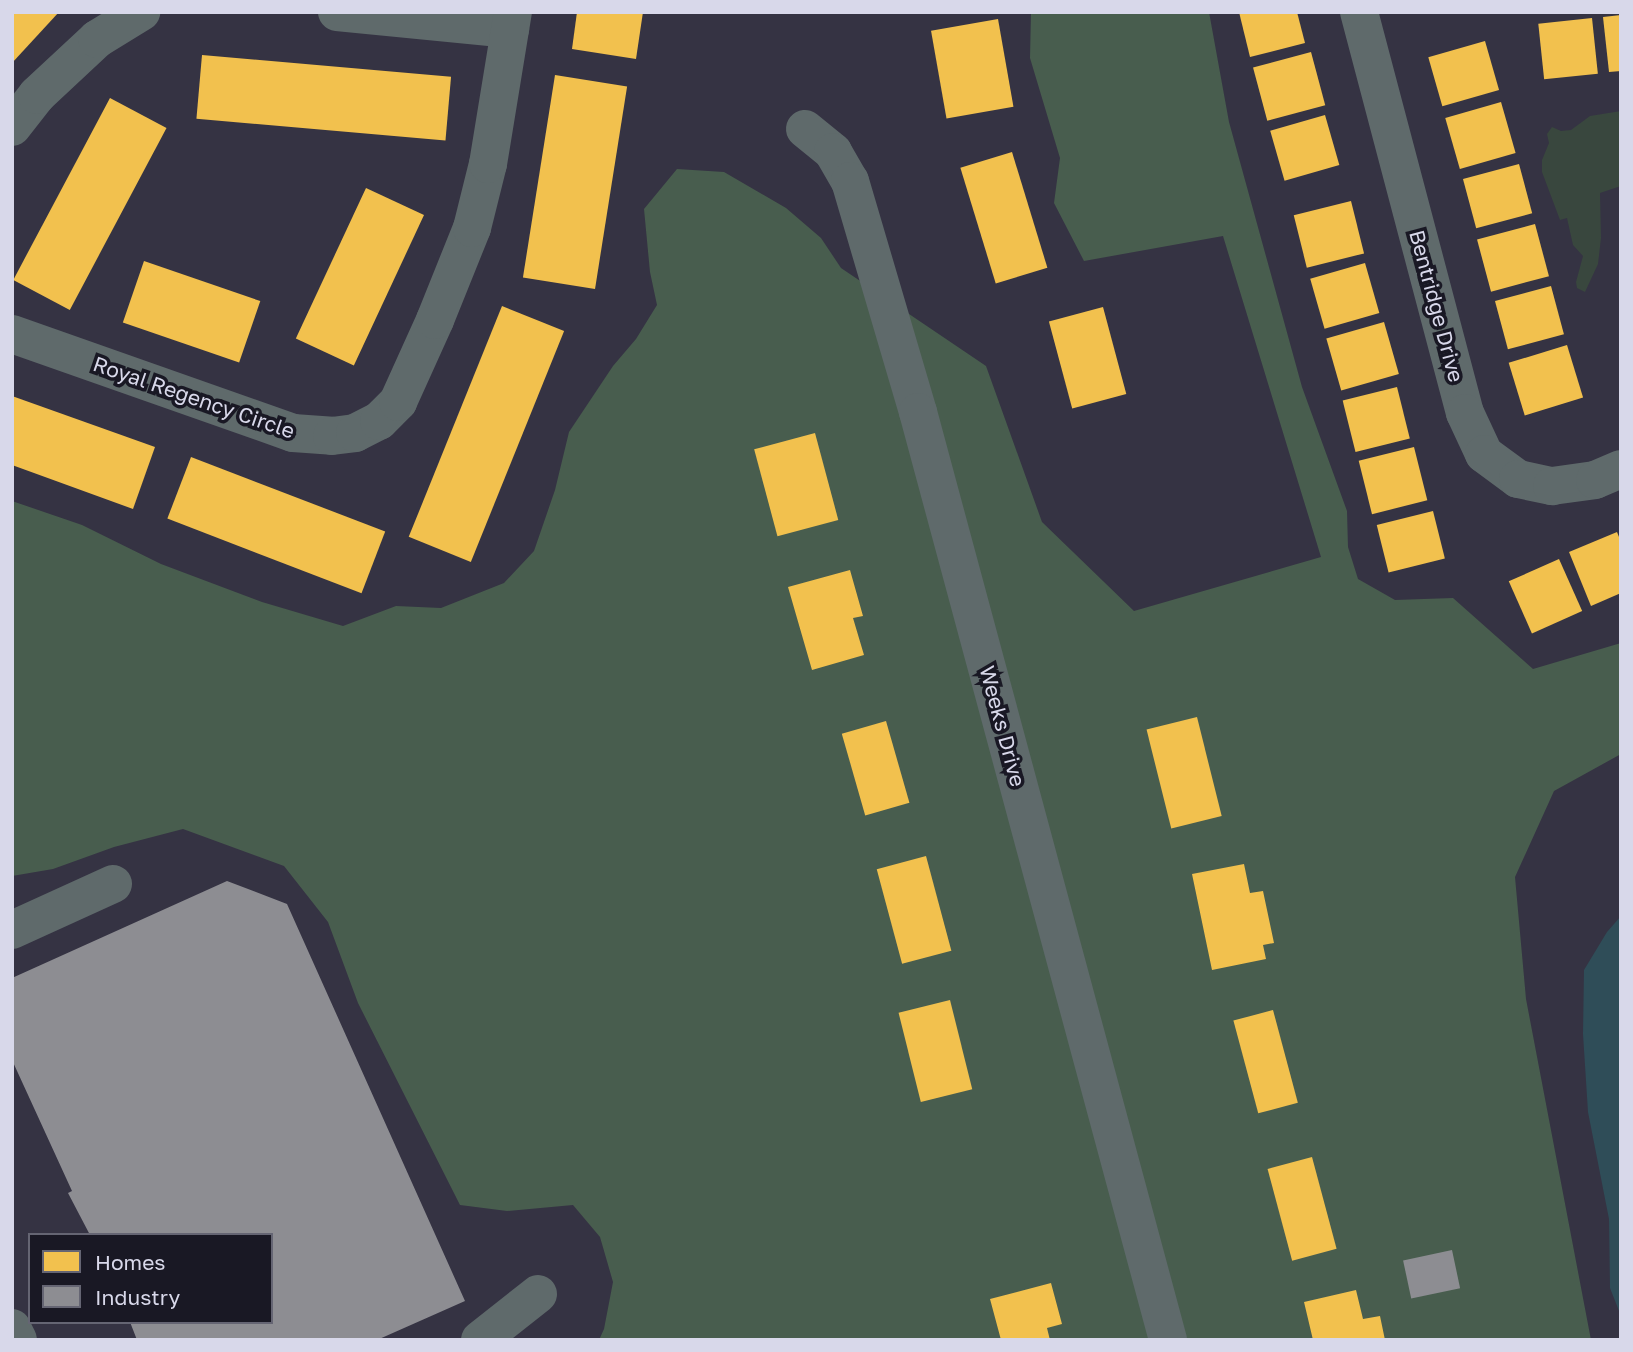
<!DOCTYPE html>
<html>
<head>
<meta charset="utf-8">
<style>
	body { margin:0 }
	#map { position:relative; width:1633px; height:1352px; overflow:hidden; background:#353343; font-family:"Golos Text",sans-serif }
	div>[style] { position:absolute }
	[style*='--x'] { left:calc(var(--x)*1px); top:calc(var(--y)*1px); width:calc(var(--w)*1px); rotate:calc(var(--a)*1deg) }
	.green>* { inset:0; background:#39473e }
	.forest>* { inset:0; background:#485d4e }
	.water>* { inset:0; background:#2f4d58 }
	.homes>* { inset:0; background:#f2c14e; transform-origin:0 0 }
	.industry>* { inset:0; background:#8d8d92; transform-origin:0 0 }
	.minor>* { height:38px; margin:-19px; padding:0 19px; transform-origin:19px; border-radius:19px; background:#5f6a6b }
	span { translate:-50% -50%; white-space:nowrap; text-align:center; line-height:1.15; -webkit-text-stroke:7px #191824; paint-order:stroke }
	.street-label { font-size:21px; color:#d8d8ea }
	.frame { position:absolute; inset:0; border:14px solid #d8d8ea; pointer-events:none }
	.legend { position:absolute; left:28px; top:1233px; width:245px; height:91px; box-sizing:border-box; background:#191824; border:2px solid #656573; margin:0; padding:9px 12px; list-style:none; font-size:21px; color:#d8d8ea }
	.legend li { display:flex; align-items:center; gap:14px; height:35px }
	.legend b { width:35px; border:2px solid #656573 }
</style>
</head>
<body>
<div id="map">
	<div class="green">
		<div style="clip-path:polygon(1621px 111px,1621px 186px,1600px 193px,1601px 238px,1598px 264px,1585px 292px,1577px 288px,1576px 282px,1583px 256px,1573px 245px,1567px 218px,1560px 220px,1542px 172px,1542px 160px,1549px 143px,1547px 134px,1552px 127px,1561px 131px,1571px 130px,1590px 116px)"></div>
	</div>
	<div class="forest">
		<div style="clip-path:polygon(1031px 12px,1209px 12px,1229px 122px,1302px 387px,1347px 511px,1348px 547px,1358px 579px,1395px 600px,1453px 598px,1533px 669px,1621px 643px,1621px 754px,1554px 791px,1515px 877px,1526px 999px,1591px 1340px,599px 1340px,604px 1329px,613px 1282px,600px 1237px,573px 1205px,507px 1211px,460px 1205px,358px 1003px,328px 922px,284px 866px,183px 829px,114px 847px,53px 869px,12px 876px,12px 501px,82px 525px,161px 564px,262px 602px,343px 626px,396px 606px,441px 608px,504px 583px,534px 551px,555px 490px,569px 432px,613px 366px,636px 339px,657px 305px,650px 272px,644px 209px,677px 169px,724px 172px,786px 208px,821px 238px,841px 268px,986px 366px,1042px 522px,1134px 611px,1321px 557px,1223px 236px,1084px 261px,1054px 203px,1060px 158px,1030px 58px)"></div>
	</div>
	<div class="water">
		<div style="clip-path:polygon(1621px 916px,1621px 1316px,1610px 1288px,1609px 1219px,1588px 1112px,1583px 1034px,1584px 970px,1607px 932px)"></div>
	</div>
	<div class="homes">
		<div style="clip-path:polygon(12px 12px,59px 12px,12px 63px)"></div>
		<div style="clip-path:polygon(577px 12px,643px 12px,636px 59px,572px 49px)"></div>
		<div style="clip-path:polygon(1239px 12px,1297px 12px,1305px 43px,1250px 57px)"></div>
		<div style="clip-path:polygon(1621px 15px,1621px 71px,1609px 72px,1603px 17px)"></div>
		<div style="left:1592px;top:18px;width:56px;height:54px;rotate:84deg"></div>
		<div style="left:998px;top:19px;width:89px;height:68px;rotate:80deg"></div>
		<div style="left:1485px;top:41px;width:51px;height:59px;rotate:74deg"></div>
		<div style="left:1311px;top:52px;width:55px;height:60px;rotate:75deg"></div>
		<div style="left:202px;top:55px;width:250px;height:64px;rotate:5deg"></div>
		<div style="left:555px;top:75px;width:73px;height:205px;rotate:9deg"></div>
		<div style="left:110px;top:98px;width:64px;height:206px;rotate:28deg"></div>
		<div style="left:1501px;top:102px;width:53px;height:58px;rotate:74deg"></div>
		<div style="left:1325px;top:115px;width:52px;height:57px;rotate:74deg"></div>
		<div style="left:1012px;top:152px;width:121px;height:54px;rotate:73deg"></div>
		<div style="left:1519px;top:164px;width:51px;height:58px;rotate:75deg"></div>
		<div style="left:366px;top:188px;width:64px;height:166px;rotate:25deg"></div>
		<div style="left:1351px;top:201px;width:54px;height:59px;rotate:76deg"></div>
		<div style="left:1535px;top:224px;width:54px;height:60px;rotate:75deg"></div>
		<div style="left:144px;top:261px;width:123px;height:65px;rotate:19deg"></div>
		<div style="left:1365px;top:263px;width:52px;height:57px;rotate:74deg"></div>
		<div style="left:1551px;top:286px;width:50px;height:58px;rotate:75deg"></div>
		<div style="left:502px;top:306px;width:67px;height:249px;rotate:22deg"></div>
		<div style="left:1103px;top:307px;width:90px;height:56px;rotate:75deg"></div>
		<div style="left:1384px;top:322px;width:54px;height:60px;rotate:74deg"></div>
		<div style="left:1567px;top:345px;width:55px;height:61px;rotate:73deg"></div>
		<div style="left:1397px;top:387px;width:53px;height:56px;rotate:76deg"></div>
		<div style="clip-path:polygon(12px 396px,155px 447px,133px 509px,12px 465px)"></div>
		<div style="left:815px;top:433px;width:90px;height:63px;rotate:75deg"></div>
		<div style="left:1414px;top:447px;width:55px;height:57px;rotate:76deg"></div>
		<div style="left:191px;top:457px;width:208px;height:66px;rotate:21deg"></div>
		<div style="left:1433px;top:511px;width:49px;height:58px;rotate:76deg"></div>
		<div style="clip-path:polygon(1617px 532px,1621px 542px,1621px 593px,1591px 606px,1569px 552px)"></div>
		<div style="left:1559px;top:559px;width:57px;height:55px;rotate:66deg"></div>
		<div style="clip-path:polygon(850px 570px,863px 616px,853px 618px,864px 655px,812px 670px,788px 587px)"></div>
		<div style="left:1197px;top:717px;width:102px;height:52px;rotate:76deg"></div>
		<div style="left:886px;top:721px;width:85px;height:46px;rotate:74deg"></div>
		<div style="left:926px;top:856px;width:98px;height:51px;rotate:75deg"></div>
		<div style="clip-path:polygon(1244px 864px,1250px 893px,1263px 891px,1274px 943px,1263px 945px,1266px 959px,1212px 970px,1192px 874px)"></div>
		<div style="left:950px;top:1000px;width:92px;height:53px;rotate:76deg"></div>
		<div style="left:1273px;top:1010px;width:96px;height:41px;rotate:75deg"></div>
		<div style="left:1312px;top:1157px;width:95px;height:46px;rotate:75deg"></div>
		<div style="clip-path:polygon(1051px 1283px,1062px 1324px,1047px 1328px,1050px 1340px,1001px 1340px,990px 1299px)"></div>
		<div style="clip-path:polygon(1356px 1290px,1363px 1319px,1380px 1316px,1385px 1340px,1313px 1340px,1304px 1302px)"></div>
	</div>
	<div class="industry">
		<div style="clip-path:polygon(227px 881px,287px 904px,465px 1301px,377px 1340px,137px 1340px,130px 1322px,271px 1322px,271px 1235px,90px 1235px,68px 1193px,72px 1191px,12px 1060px,12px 978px)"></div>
		<div style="left:1452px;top:1250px;width:39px;height:50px;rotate:78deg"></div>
	</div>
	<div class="minor">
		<div style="--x:337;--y:12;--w:174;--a:5.6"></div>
		<div style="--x:1359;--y:12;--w:415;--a:75.2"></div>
		<div style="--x:1465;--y:413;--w:45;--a:65.1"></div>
		<div style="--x:1484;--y:454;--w:42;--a:36.3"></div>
		<div style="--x:1518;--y:479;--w:35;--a:12"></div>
		<div style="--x:1552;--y:486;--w:43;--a:-7.9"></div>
		<div style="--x:1595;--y:480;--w:28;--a:-23"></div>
		<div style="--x:12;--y:127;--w:41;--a:-52"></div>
		<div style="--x:37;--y:95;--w:82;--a:-43"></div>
		<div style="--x:97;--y:39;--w:52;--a:-31.5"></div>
		<div style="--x:805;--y:129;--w:36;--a:39"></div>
		<div style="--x:833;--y:152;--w:34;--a:60"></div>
		<div style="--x:850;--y:181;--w:241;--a:73.6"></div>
		<div style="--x:918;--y:412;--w:961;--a:74.92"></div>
		<div style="--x:12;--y:334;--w:298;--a:19.4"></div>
		<div style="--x:293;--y:433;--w:39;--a:4"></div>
		<div style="--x:332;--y:436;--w:23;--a:-7"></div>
		<div style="--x:355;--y:433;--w:27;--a:-27"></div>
		<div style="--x:379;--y:421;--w:27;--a:-45"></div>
		<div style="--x:398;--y:402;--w:90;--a:-65.7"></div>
		<div style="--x:435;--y:320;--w:99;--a:-68.1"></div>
		<div style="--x:472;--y:228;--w:66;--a:-76"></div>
		<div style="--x:488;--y:164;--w:154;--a:-80.7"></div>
		<div style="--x:12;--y:930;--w:111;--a:-24.5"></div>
		<div style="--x:12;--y:1328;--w:13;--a:63"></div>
		<div style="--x:480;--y:1340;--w:74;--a:-38.4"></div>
	</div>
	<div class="street-label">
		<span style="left:1437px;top:306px;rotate:75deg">Bentridge Drive</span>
		<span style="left:194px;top:397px;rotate:19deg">Royal Regency Circle</span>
		<span style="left:1003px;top:726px;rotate:75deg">Weeks Drive</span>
	</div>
	<div class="frame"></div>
	<ul class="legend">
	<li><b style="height:19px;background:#f2c14e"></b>Homes</li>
	<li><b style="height:19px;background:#8d8d92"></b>Industry</li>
	</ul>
</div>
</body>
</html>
